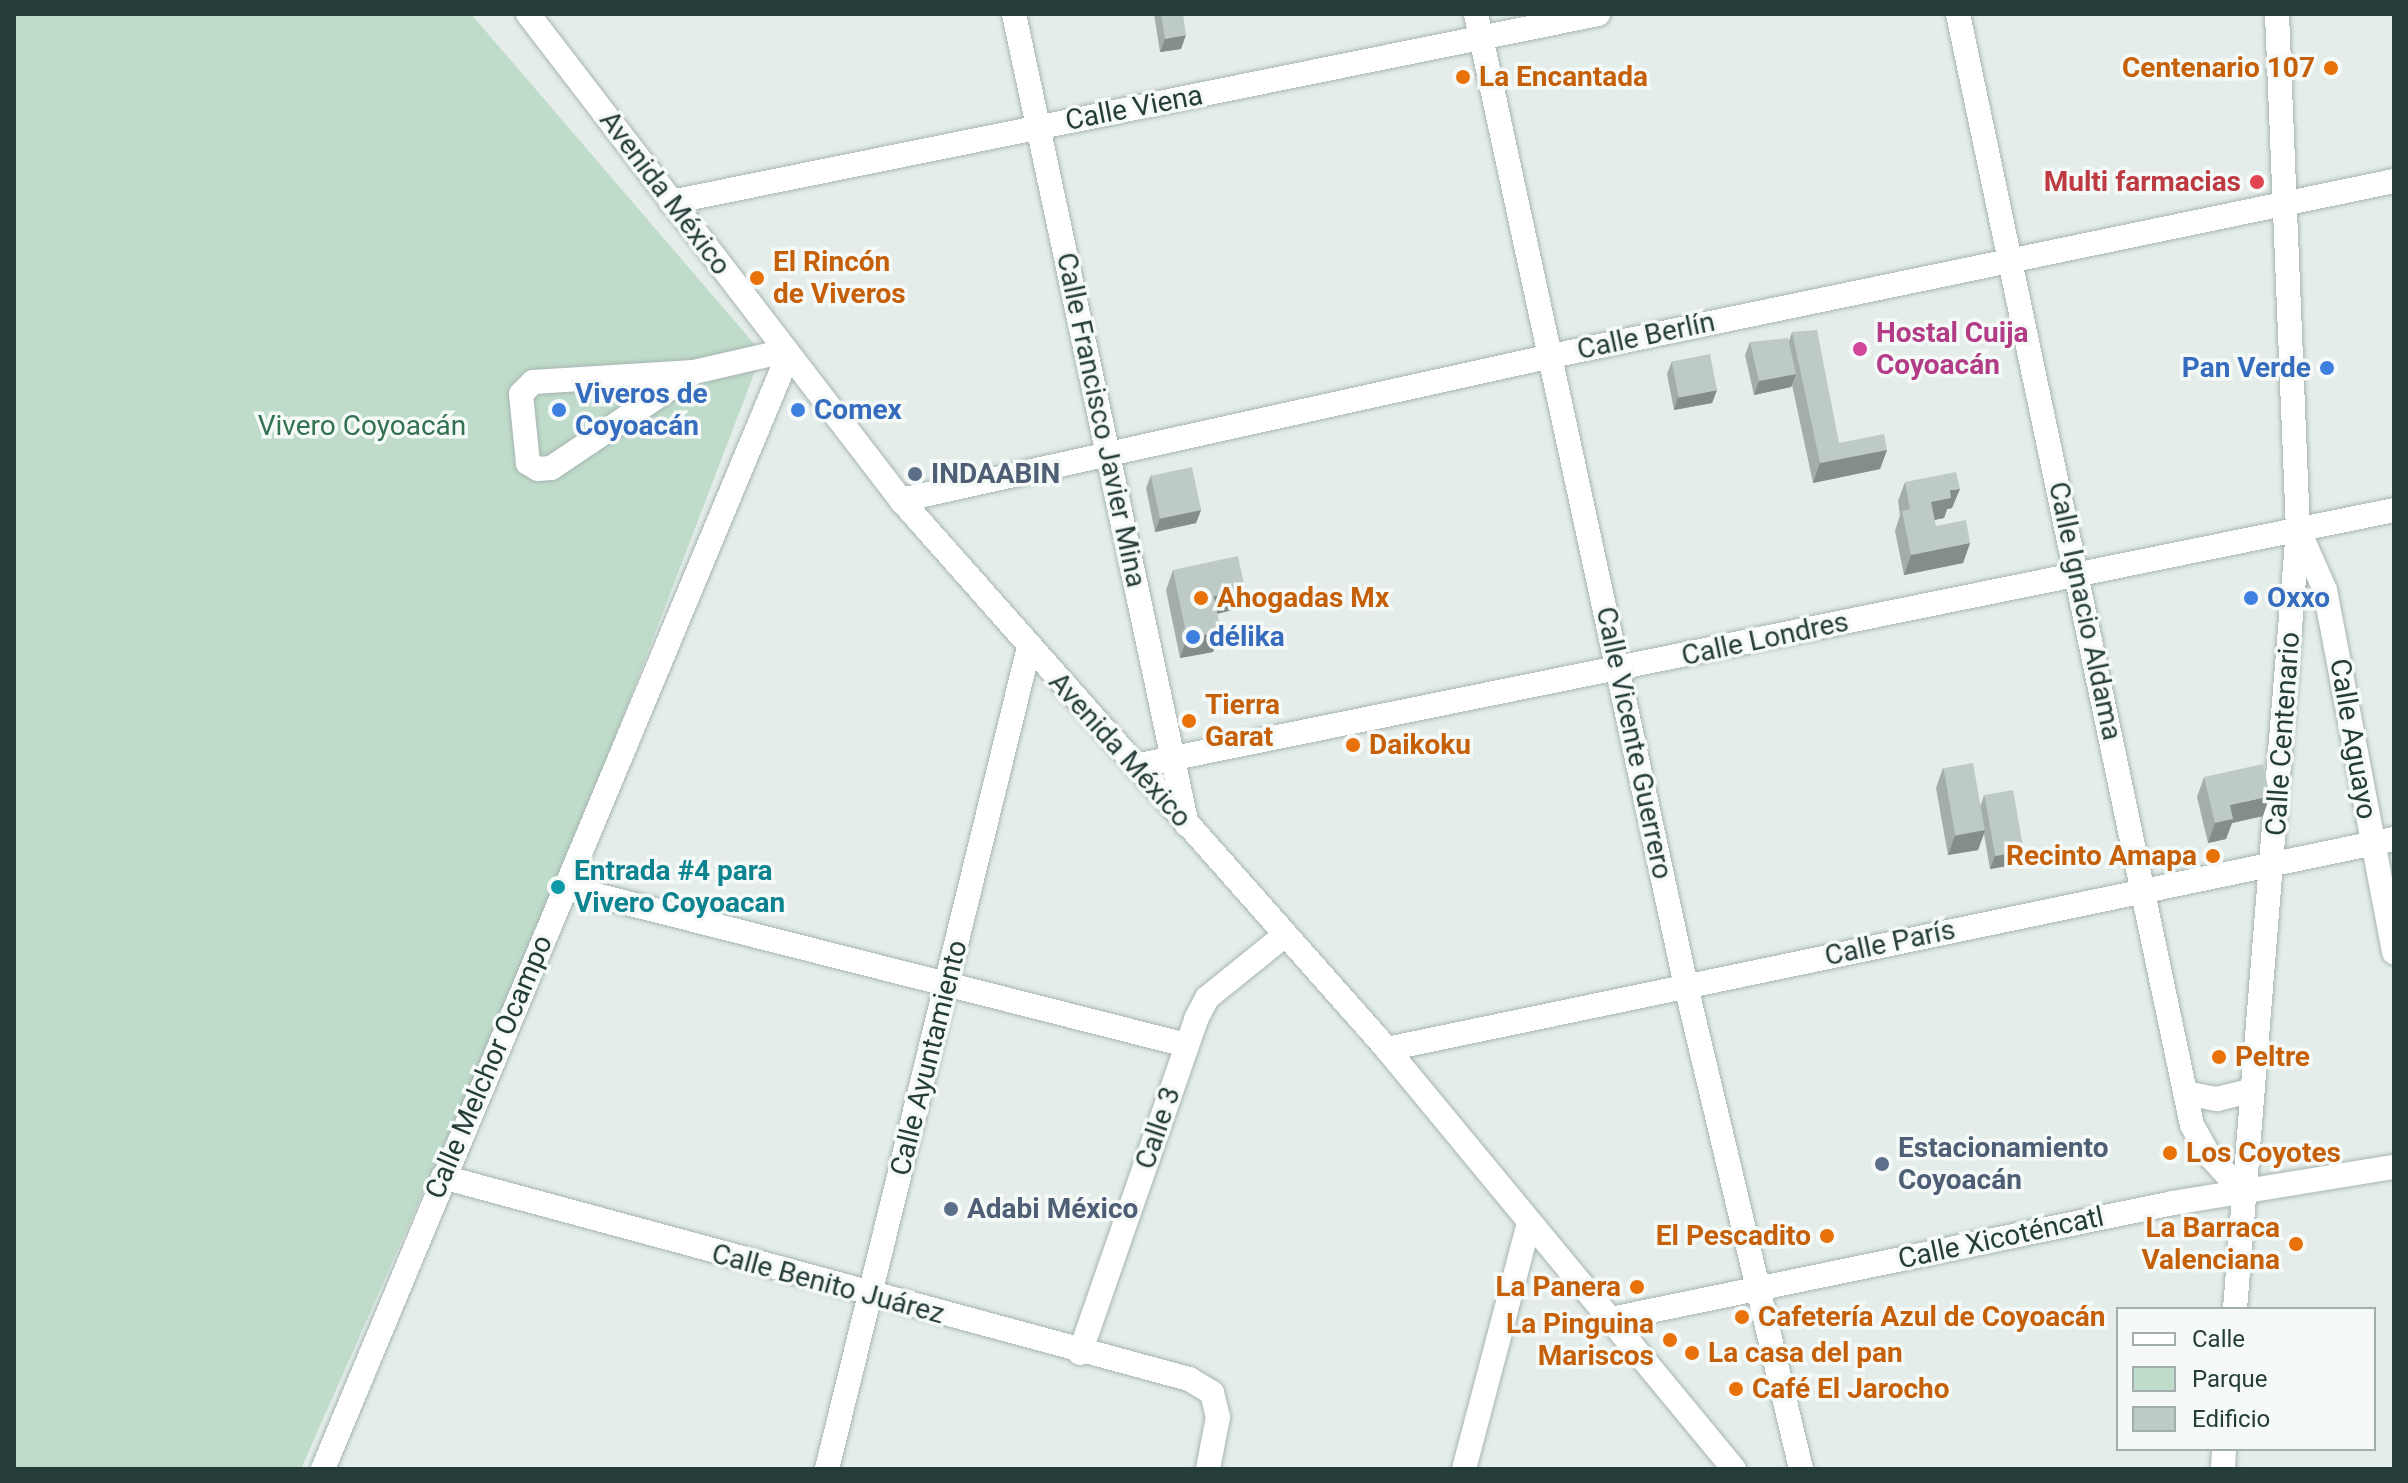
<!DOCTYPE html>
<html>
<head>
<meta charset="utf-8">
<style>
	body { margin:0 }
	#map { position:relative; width:2408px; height:1483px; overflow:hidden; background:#e4edea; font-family:Roboto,sans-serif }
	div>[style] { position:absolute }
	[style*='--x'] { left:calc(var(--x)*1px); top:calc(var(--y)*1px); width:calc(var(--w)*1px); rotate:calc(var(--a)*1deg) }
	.green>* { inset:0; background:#bfdcca }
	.roads { filter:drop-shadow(0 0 2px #a7b5b1) drop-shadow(0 0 2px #a7b5b1) }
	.minor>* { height:24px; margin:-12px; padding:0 12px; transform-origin:12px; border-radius:12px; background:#fff }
	.wall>* { inset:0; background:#a3aeaa }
	.shaded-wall>* { inset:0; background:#848d8b }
	.building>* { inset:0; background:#bdcac6; transform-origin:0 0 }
	.dots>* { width:22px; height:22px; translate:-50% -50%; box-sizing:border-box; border:4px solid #f5f9f8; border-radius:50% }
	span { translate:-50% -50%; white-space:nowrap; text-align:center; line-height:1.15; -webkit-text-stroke:7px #f5f9f8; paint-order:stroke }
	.food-label { font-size:28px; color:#c56008; font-weight:700 }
	.right { translate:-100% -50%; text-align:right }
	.left { translate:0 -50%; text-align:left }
	.street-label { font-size:28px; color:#253d39 }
	.health-label { font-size:28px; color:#be3a42; font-weight:700 }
	.hotel-label { font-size:28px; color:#b23c85; font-weight:700 }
	.shop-label { font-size:28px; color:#366cbe; font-weight:700 }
	.park-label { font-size:28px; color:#327251 }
	.service-label { font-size:28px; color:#4e5e75; font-weight:700 }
	.culture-label { font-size:28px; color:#0d838f; font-weight:700 }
	.frame { position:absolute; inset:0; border:16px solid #253d39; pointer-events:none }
	.legend { position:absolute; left:2116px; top:1307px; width:260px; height:144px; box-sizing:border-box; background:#f5f9f8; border:2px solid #a2aeac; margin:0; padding:10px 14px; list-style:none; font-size:24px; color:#253d39 }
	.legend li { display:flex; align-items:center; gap:16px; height:40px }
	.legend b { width:40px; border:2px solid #a2aeac }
</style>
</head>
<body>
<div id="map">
	<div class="green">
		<div style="clip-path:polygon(14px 14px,471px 14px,762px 353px,558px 887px,301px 1469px,14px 1469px)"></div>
	</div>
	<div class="roads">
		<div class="minor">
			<div style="--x:528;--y:14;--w:613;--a:52.49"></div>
			<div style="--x:901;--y:500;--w:733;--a:48.48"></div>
			<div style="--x:1387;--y:1049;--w:545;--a:50.44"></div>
			<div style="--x:1014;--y:14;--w:829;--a:77.96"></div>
			<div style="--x:1476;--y:14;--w:994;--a:77.81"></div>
			<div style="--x:1686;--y:986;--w:497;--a:76.6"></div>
			<div style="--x:1958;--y:14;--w:1135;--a:78.11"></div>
			<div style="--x:2192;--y:1125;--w:33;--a:61"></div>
			<div style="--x:2208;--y:1154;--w:52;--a:47.4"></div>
			<div style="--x:671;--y:202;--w:946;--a:-11.46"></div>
			<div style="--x:694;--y:372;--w:172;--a:146.1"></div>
			<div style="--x:551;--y:468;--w:13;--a:176"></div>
			<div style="--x:538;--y:469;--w:12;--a:-149"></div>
			<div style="--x:528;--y:463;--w:69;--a:-95.8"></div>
			<div style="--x:521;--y:394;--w:17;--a:-45"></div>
			<div style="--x:533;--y:382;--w:161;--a:-3.6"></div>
			<div style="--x:694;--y:372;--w:93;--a:-13"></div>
			<div style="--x:901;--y:500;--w:662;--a:-12.48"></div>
			<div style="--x:1547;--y:357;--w:865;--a:-11.74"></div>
			<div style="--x:2299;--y:531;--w:64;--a:66.2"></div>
			<div style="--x:2325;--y:590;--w:369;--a:79.2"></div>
			<div style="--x:1135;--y:766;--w:1285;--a:-11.49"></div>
			<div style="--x:564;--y:887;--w:642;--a:14.25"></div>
			<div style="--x:1387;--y:1049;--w:1029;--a:-11.78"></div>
			<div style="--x:2185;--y:1093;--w:33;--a:11"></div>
			<div style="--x:2217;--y:1099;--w:34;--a:-14"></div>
			<div style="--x:443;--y:1177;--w:773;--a:15.15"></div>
			<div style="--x:1189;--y:1379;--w:27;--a:31"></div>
			<div style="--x:1212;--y:1393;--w:25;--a:76"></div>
			<div style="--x:1218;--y:1417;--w:53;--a:100.9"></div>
			<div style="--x:2235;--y:1309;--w:782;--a:-85.38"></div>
			<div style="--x:2298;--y:530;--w:516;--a:-92.33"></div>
			<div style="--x:1611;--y:1319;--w:574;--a:-11.66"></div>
			<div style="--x:2173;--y:1203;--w:224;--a:-9.3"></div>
			<div style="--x:1080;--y:1353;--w:354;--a:-70.8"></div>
			<div style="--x:1196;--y:1019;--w:24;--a:-62"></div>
			<div style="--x:1207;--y:998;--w:100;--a:-38.9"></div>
			<div style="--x:323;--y:1469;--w:1206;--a:-67.33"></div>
			<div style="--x:827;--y:1469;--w:846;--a:-76.19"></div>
			<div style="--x:1464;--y:1469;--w:254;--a:-75.2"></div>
			<div style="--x:2223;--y:1469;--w:20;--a:-87"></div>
		</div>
	</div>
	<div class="wall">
		<div style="clip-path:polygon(1154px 14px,1183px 14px,1181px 49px,1160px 52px)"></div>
		<div style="clip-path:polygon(1792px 332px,1839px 443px,1887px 450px,1880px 469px,1813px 483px,1792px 385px,1791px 387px,1754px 395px,1745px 355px,1750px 342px,1789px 341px)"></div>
		<div style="clip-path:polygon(1672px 361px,1717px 390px,1712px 403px,1674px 410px,1667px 374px)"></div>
		<div style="clip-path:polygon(1151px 475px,1201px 510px,1196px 523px,1155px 532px,1146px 488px)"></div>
		<div style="clip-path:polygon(1905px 482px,1952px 508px,1947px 509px,1944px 518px,1934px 520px,1936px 526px,1970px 543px,1963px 563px,1904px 575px,1895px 531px,1900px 515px,1898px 501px)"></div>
		<div style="clip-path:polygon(1173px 570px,1237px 609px,1217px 614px,1213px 652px,1180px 658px,1166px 590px)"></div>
		<div style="clip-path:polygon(1943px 768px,1981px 805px,1984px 795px,2019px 864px,1990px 869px,1984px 834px,1978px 850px,1948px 855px,1936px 788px)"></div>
		<div style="clip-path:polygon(2204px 777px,2263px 816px,2232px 823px,2226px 839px,2208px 843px,2197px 797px)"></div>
	</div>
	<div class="shaded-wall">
		<div style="clip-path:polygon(1186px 35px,1181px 49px,1160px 52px,1165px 39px)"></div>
		<div style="clip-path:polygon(1796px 374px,1791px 387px,1754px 395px,1759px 381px)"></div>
		<div style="clip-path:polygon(1717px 390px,1712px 403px,1674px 410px,1678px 397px)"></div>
		<div style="clip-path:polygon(1887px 450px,1880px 469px,1813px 483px,1820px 463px)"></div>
		<div style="clip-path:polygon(1960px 489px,1952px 508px,1947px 509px,1944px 518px,1924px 522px,1931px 502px,1950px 490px)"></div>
		<div style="clip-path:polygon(1201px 510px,1196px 523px,1155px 532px,1160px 518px)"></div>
		<div style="clip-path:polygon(1970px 543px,1963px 563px,1904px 575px,1911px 555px)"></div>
		<div style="clip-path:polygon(1245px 589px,1237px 609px,1207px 616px,1214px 596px)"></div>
		<div style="clip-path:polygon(1221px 632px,1213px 652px,1180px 658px,1187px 638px)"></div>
		<div style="clip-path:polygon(2270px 796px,2263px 816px,2232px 823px,2226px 839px,2208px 843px,2215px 823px,2230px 805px)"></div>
		<div style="clip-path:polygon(1985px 830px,1978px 850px,1948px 855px,1955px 836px)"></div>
		<div style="clip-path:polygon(2024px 851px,2019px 864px,1990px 869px,1995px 856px)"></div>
	</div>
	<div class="building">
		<div style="clip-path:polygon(1161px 14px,1183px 14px,1186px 35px,1165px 39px)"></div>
		<div style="clip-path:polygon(1817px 330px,1839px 443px,1884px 434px,1887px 450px,1820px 463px,1792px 332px)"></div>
		<div style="clip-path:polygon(1788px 338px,1796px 374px,1759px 381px,1750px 342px)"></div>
		<div style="left:1710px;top:354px;width:37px;height:39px;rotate:79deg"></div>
		<div style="left:1192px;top:467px;width:44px;height:42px;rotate:78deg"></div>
		<div style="clip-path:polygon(1956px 472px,1960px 489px,1950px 490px,1951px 498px,1931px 502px,1936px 526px,1966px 520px,1970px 543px,1911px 555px,1902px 511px,1910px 509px,1905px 482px)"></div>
		<div style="clip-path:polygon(1238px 556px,1245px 589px,1214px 596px,1221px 632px,1187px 638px,1173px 570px)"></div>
		<div style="left:1973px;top:763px;width:68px;height:30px;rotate:80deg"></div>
		<div style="clip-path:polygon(2263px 764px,2270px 796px,2230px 805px,2233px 819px,2215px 823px,2204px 777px)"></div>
		<div style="left:2013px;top:790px;width:62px;height:29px;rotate:80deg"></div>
	</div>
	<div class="dots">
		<div style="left:2331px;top:68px;background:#e8710a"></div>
		<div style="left:1463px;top:77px;background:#e8710a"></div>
		<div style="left:2257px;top:182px;background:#e0444e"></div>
		<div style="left:757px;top:278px;background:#e8710a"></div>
		<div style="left:1860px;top:349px;background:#d1479c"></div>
		<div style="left:2327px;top:368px;background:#3f7fe0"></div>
		<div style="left:559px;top:410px;background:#3f7fe0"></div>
		<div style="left:798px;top:410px;background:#3f7fe0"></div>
		<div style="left:915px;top:474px;background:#5c6f8a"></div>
		<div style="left:1201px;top:598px;background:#e8710a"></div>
		<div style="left:2251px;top:598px;background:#3f7fe0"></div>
		<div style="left:1193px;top:637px;background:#3f7fe0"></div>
		<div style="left:1189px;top:721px;background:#e8710a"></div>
		<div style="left:1353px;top:745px;background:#e8710a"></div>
		<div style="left:2213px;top:856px;background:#e8710a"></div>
		<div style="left:558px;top:887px;background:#0f9aa8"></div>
		<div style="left:2219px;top:1057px;background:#e8710a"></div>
		<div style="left:2170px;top:1153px;background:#e8710a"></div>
		<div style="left:1882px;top:1164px;background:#5c6f8a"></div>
		<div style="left:951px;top:1209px;background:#5c6f8a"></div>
		<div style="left:1827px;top:1236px;background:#e8710a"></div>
		<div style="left:2296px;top:1244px;background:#e8710a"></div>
		<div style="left:1637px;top:1287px;background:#e8710a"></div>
		<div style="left:1742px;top:1317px;background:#e8710a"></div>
		<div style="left:1670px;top:1340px;background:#e8710a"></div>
		<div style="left:1692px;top:1353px;background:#e8710a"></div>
		<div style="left:1736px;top:1389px;background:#e8710a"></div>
	</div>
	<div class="food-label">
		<span class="right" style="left:2315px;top:68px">Centenario 107</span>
		<span class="left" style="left:1479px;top:77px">La Encantada</span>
		<span class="left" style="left:773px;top:278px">El Rincón<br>de Viveros</span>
		<span class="left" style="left:1217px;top:598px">Ahogadas Mx</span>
		<span class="left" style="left:1205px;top:721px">Tierra<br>Garat</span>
		<span class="left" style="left:1369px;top:745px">Daikoku</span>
		<span class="right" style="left:2197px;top:856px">Recinto Amapa</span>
		<span class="left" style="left:2235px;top:1057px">Peltre</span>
		<span class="left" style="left:2186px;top:1153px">Los Coyotes</span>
		<span class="right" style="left:2280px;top:1244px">La Barraca<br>Valenciana</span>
		<span class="right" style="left:1811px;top:1236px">El Pescadito</span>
		<span class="right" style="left:1621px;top:1287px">La Panera</span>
		<span class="left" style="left:1758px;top:1317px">Cafetería Azul de Coyoacán</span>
		<span class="right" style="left:1654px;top:1340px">La Pinguina<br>Mariscos</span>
		<span class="left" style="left:1708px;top:1353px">La casa del pan</span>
		<span class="left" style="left:1752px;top:1389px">Café El Jarocho</span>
	</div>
	<div class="street-label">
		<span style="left:1134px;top:108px;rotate:-11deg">Calle Viena</span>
		<span style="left:665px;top:193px;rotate:53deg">Avenida México</span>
		<span style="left:1646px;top:336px;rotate:-12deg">Calle Berlín</span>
		<span style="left:1101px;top:420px;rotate:78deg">Calle Francisco Javier Mina</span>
		<span style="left:2085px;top:611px;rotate:78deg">Calle Ignacio Aldama</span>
		<span style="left:1765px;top:639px;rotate:-12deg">Calle Londres</span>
		<span style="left:2283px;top:734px;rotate:-86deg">Calle Centenario</span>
		<span style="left:2353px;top:739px;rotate:80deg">Calle Aguayo</span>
		<span style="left:1634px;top:743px;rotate:78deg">Calle Vicente Guerrero</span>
		<span style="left:1120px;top:750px;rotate:48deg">Avenida México</span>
		<span style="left:1890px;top:943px;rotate:-12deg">Calle París</span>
		<span style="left:929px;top:1058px;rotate:-76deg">Calle Ayuntamiento</span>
		<span style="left:489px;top:1067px;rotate:-67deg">Calle Melchor Ocampo</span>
		<span style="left:1158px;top:1128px;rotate:-71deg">Calle 3</span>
		<span style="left:2001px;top:1238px;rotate:-12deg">Calle Xicoténcatl</span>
		<span style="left:828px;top:1284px;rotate:15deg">Calle Benito Juárez</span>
	</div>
	<div class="health-label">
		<span class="right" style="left:2241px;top:182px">Multi farmacias</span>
	</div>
	<div class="hotel-label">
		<span class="left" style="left:1876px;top:349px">Hostal Cuija<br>Coyoacán</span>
	</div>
	<div class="shop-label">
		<span class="right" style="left:2311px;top:368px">Pan Verde</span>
		<span class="left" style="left:575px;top:410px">Viveros de<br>Coyoacán</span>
		<span class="left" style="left:814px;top:410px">Comex</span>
		<span class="left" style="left:2267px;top:598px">Oxxo</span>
		<span class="left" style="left:1209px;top:637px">délika</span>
	</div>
	<div class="park-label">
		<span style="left:362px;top:426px">Vivero Coyoacán</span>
	</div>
	<div class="service-label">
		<span class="left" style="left:931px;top:474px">INDAABIN</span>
		<span class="left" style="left:1898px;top:1164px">Estacionamiento<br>Coyoacán</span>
		<span class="left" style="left:967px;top:1209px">Adabi México</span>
	</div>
	<div class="culture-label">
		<span class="left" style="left:574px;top:887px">Entrada #4 para<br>Vivero Coyoacan</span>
	</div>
	<div class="frame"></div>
	<ul class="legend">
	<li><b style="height:10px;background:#fff"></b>Calle</li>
	<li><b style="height:22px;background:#bfdcca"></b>Parque</li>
	<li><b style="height:22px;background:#bdcac6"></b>Edificio</li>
	</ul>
</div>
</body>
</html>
